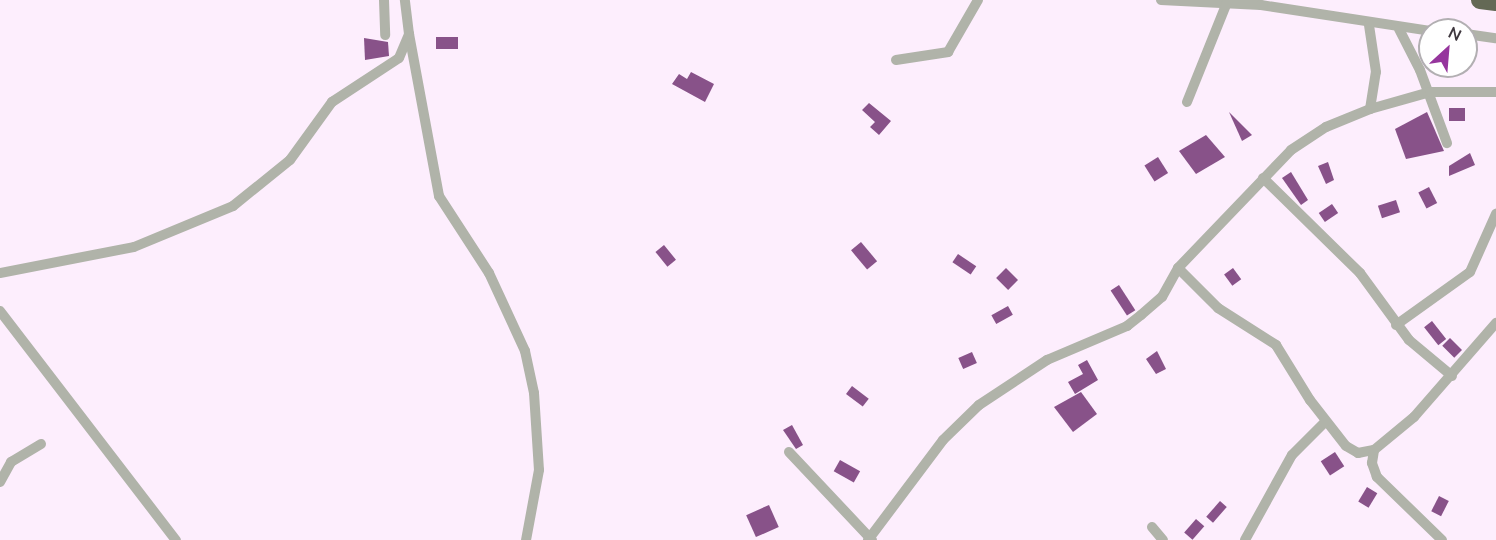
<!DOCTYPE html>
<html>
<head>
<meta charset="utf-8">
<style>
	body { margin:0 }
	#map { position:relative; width:1496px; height:540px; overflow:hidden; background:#fdeefd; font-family:Mulish,sans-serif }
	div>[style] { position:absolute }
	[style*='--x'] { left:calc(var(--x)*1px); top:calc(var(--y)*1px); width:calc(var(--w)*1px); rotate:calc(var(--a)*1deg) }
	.building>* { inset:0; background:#885289; transform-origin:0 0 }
	.street>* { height:10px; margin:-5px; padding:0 5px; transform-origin:5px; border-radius:5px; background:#b0b3a9 }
	.highway>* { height:18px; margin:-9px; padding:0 9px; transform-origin:9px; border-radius:9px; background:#646955 }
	span { translate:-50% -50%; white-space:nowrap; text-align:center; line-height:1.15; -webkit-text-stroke:6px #fff; paint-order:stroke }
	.north { position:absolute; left:1418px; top:18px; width:60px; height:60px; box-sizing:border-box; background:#fff; border:2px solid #b2afb2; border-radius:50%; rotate:26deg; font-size:16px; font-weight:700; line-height:24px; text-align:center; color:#3e373e }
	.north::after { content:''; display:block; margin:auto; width:21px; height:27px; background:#96359d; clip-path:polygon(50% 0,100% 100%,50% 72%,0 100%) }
</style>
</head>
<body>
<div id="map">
	<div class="building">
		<div style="left:436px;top:37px;width:22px;height:12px"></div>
		<div style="clip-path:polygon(364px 38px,388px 42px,389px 56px,365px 60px)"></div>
		<div style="clip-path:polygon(691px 72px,714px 84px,705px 102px,672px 84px,679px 74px,687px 79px)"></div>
		<div style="clip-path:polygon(869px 103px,891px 121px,879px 135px,870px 127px,875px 122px,862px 110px)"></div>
		<div style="left:1449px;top:108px;width:16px;height:13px"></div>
		<div style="clip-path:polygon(1229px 112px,1252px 135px,1242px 141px)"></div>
		<div style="clip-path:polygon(1427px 112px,1444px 151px,1406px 159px,1395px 129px)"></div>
		<div style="clip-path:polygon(1206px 135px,1225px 157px,1196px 174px,1179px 151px)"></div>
		<div style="clip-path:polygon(1470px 153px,1475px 165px,1449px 176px,1449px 166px)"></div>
		<div style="left:1158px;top:157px;width:19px;height:16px;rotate:58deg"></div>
		<div style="clip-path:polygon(1328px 162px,1334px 180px,1326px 184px,1318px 166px)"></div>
		<div style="clip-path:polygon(1291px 172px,1308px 200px,1301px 205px,1282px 178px)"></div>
		<div style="left:1429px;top:187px;width:18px;height:12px;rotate:63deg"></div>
		<div style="left:1396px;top:200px;width:13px;height:19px;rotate:72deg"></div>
		<div style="left:1332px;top:204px;width:11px;height:16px;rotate:56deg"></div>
		<div style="left:861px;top:242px;width:25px;height:13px;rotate:50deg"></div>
		<div style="left:664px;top:245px;width:19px;height:11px;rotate:51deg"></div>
		<div style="left:958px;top:254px;width:22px;height:10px;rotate:34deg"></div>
		<div style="left:1006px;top:268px;width:17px;height:14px;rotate:45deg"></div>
		<div style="left:1233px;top:268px;width:14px;height:11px;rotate:54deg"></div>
		<div style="left:1119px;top:285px;width:30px;height:10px;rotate:57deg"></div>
		<div style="left:1008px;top:306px;width:10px;height:19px;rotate:61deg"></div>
		<div style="left:1432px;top:321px;width:23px;height:10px;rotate:52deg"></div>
		<div style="left:1450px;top:338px;width:17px;height:11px;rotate:45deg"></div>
		<div style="clip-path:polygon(1157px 351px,1166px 369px,1156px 374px,1146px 359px)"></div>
		<div style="left:972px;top:352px;width:12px;height:15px;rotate:66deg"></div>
		<div style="clip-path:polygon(1087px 360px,1098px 380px,1075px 394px,1068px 382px,1083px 374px,1078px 365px)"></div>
		<div style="left:852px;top:386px;width:21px;height:10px;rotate:37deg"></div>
		<div style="clip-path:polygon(1081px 392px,1097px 414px,1073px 432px,1054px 407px)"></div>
		<div style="clip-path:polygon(792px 425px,803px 445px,796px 449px,783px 430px)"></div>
		<div style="left:1335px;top:452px;width:17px;height:17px;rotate:57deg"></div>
		<div style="left:840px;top:460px;width:23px;height:13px;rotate:29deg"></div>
		<div style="left:1367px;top:487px;width:12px;height:17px;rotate:31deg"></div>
		<div style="left:1439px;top:496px;width:11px;height:17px;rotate:27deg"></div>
		<div style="left:1220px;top:501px;width:9px;height:21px;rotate:41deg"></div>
		<div style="left:769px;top:505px;width:24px;height:25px;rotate:66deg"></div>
		<div style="left:1196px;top:519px;width:11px;height:18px;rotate:41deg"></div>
	</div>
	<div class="street">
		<div style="--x:384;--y:0;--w:35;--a:88"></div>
		<div style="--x:1161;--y:0;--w:100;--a:2.9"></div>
		<div style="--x:1261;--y:5;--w:171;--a:8.7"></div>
		<div style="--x:1399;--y:29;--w:46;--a:62.9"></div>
		<div style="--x:1420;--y:70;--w:78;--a:69.7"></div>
		<div style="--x:409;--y:34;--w:165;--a:79.5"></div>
		<div style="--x:439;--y:196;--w:92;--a:57"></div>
		<div style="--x:489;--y:273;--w:86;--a:65.2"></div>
		<div style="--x:525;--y:351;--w:43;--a:77.9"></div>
		<div style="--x:534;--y:393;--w:77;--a:86.3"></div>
		<div style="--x:539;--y:470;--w:71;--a:100.5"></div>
		<div style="--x:1466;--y:34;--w:30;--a:8"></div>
		<div style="--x:896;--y:60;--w:53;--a:-8.7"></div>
		<div style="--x:948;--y:52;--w:60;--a:-60"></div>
		<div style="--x:1187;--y:102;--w:110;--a:-68.1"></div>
		<div style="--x:1370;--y:109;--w:62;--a:-15.8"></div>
		<div style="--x:1430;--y:92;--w:66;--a:0"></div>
		<div style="--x:1263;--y:178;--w:136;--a:44.4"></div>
		<div style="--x:1360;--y:273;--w:83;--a:53.8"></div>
		<div style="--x:1409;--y:340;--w:56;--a:39.9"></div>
		<div style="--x:1178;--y:268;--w:57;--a:45"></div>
		<div style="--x:1218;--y:308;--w:69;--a:32.5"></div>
		<div style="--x:1276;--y:345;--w:65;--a:58.3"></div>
		<div style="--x:1310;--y:400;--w:58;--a:52"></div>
		<div style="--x:1346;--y:446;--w:14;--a:30"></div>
		<div style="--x:1358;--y:453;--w:16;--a:-11"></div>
		<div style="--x:0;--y:273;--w:136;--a:-11"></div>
		<div style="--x:134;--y:247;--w:107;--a:-22.5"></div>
		<div style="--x:233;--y:206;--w:73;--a:-38.9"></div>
		<div style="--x:290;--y:160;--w:72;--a:-54.1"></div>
		<div style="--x:332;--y:102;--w:80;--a:-33.3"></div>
		<div style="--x:399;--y:58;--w:26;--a:-67"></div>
		<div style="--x:409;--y:34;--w:34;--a:-97"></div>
		<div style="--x:0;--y:311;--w:289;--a:52.5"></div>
		<div style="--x:1396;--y:325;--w:91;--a:-35.6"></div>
		<div style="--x:1470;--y:272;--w:64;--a:-65.9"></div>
		<div style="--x:789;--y:452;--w:121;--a:46.7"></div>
		<div style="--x:0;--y:482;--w:23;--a:-61"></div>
		<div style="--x:11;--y:462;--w:35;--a:-31"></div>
		<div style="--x:1152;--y:527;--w:17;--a:50"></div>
		<div style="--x:868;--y:540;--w:125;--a:-53.1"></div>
		<div style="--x:943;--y:440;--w:50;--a:-44.2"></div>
		<div style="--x:979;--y:405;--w:82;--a:-33.5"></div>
		<div style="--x:1047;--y:360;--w:87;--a:-23"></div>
		<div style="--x:1127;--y:326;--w:18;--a:-38"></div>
		<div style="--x:1141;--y:315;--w:28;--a:-41"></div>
		<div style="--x:1162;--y:297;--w:33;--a:-61"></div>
		<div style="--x:1178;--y:268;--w:163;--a:-46.2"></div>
		<div style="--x:1291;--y:150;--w:42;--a:-33.3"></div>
		<div style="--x:1326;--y:127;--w:48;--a:-22.2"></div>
		<div style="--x:1370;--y:109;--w:37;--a:-81"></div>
		<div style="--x:1376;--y:72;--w:48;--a:-98.5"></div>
		<div style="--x:1245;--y:540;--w:97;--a:-61.1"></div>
		<div style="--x:1292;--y:455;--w:47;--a:-45"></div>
		<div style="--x:1442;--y:540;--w:91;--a:-135.9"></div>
		<div style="--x:1377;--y:477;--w:15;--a:-110"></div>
		<div style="--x:1372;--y:463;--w:13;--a:-81"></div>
		<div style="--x:1374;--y:450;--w:52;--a:-39.5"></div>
		<div style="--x:1414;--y:417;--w:125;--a:-48.9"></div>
	</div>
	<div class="highway">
		<div style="--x:1480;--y:0;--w:16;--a:7"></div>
	</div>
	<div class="north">N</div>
</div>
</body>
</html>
